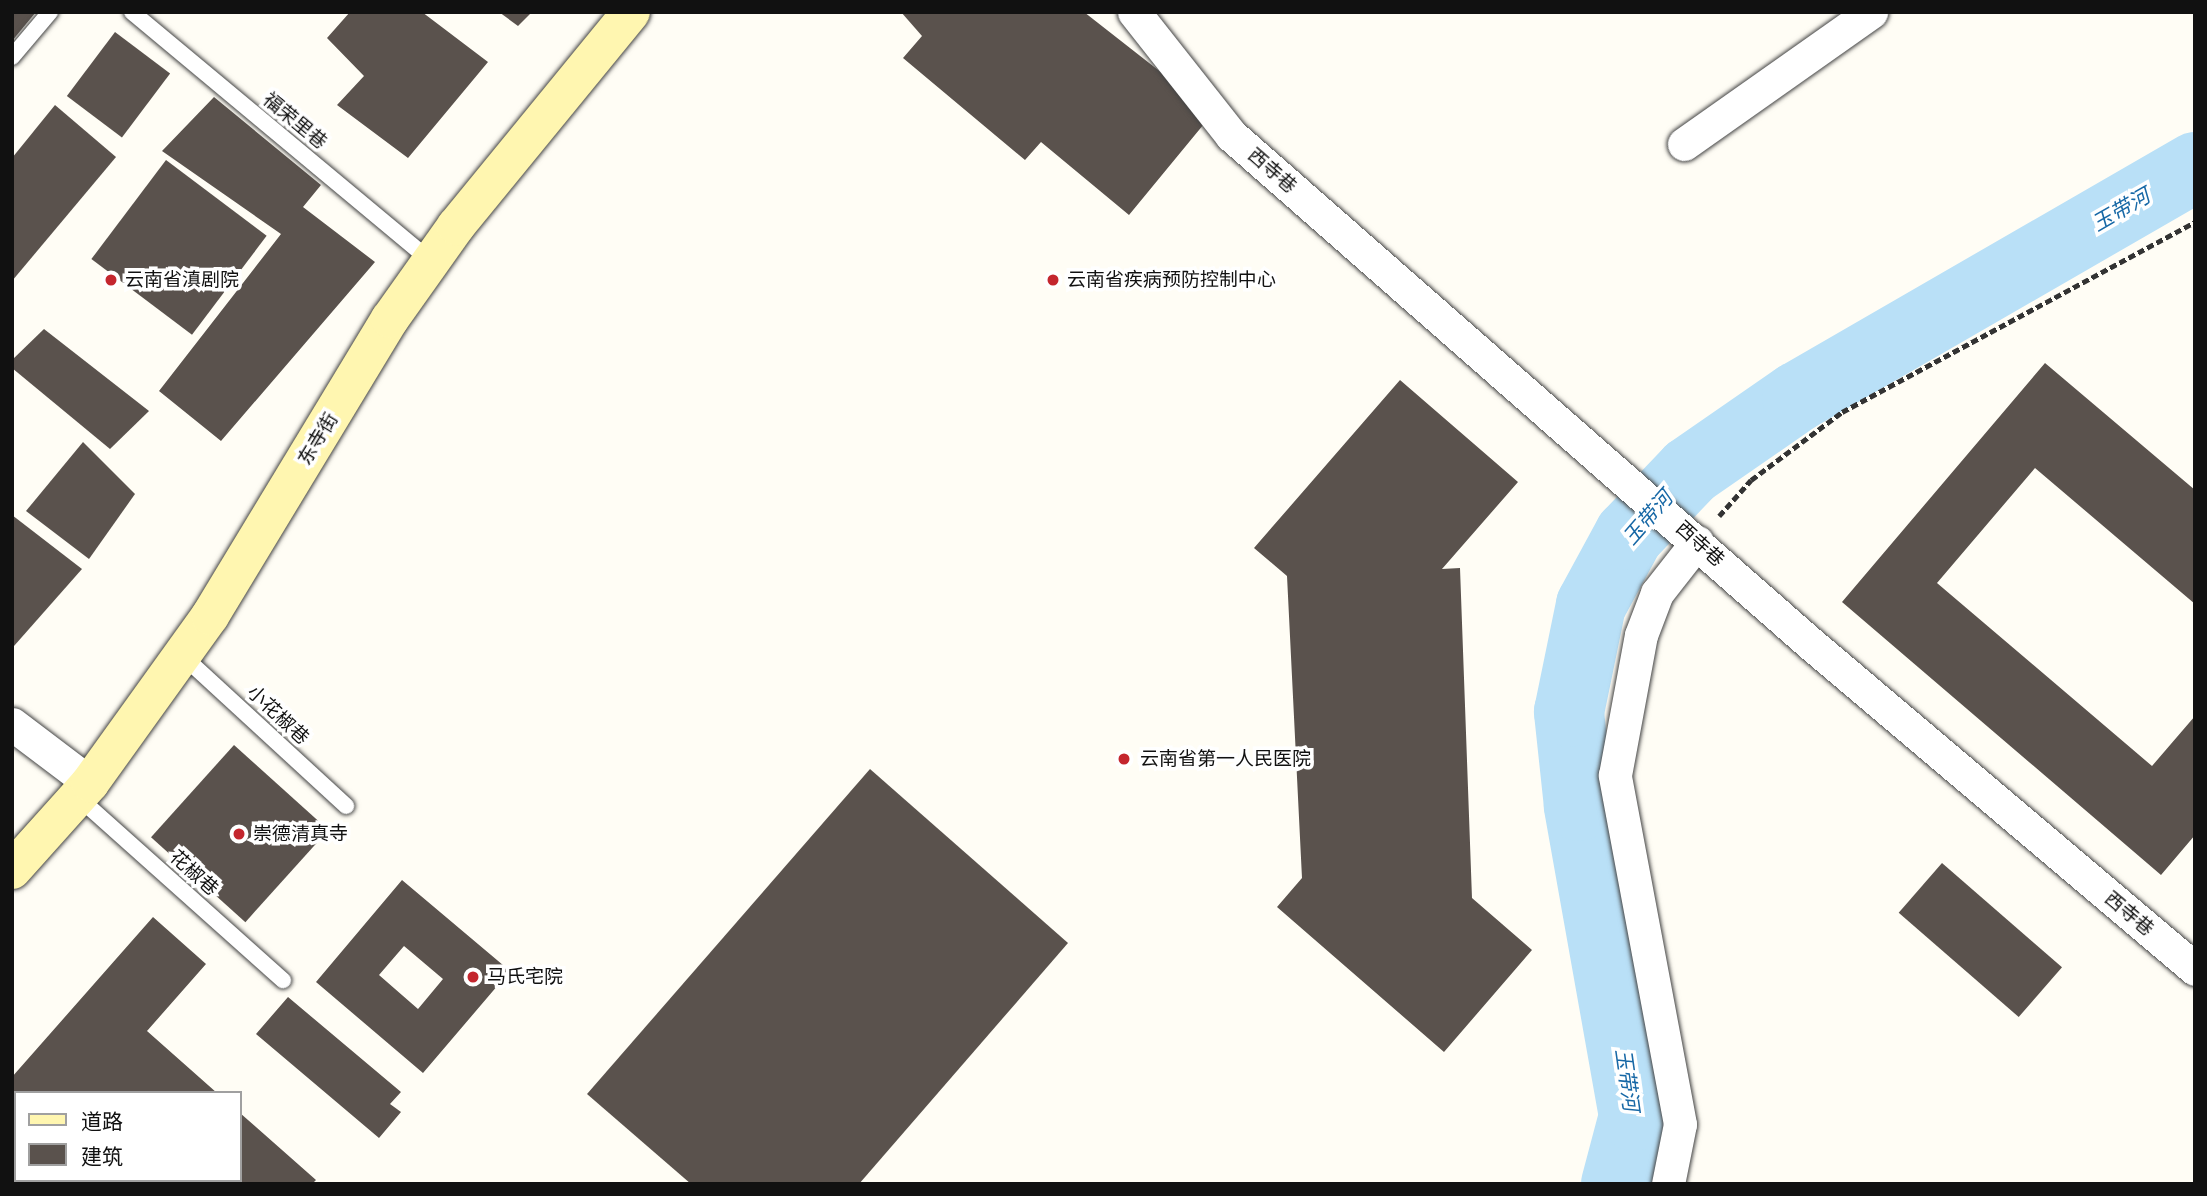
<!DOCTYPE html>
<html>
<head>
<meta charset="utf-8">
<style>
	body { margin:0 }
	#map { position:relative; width:2207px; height:1196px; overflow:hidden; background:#fffdf5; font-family:Merriweather,"Noto Sans SC",serif }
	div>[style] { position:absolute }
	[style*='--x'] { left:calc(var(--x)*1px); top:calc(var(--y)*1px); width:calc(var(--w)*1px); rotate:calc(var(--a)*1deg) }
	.river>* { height:70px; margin:-35px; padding:0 35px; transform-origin:35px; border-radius:35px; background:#b9e0f7 }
	.building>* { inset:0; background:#5a524d; transform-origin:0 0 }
	.path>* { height:4.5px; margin-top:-2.25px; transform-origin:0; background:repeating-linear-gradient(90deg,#333 0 7px,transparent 0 10.5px) }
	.roads { filter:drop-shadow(0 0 2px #444) drop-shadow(0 0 2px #444) }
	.lane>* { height:16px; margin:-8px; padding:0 8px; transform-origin:8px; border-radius:8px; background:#fff }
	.street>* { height:33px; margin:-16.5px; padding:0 16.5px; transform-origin:16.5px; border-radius:16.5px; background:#fff }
	.secondary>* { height:38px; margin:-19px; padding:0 19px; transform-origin:19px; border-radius:19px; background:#fff6b0 }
	.dots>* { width:19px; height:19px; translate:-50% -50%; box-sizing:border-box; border:4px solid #fff; border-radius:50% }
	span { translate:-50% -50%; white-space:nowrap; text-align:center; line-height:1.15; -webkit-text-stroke:7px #fff; paint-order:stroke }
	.street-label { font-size:19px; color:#111 }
	.poi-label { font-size:19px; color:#111 }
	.left { translate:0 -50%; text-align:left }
	.water-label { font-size:21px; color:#1768a6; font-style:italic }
	.frame { position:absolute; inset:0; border:14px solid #111; pointer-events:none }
	.legend { position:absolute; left:14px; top:1091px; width:228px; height:91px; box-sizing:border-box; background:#fff; border:2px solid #a0a0a0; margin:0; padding:9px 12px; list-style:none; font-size:21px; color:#111 }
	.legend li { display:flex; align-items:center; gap:14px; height:35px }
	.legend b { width:35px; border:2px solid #a0a0a0 }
</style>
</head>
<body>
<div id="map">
	<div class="river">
		<div style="--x:1616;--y:1184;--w:70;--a:-75.2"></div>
		<div style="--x:1634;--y:1116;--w:315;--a:-100.1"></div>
		<div style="--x:1579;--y:806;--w:95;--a:-96.1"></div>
		<div style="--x:1569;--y:712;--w:109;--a:-78.4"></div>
		<div style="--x:1591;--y:605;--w:80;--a:-61.5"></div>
		<div style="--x:1629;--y:535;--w:88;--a:-46.4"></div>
		<div style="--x:1690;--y:471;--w:130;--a:-34.7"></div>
		<div style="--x:1797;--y:397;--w:460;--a:-30"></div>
	</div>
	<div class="building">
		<div style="clip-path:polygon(12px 12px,36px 12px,12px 41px)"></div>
		<div style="clip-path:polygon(350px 12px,422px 12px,488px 62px,408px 158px,337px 105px,364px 76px,327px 38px)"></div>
		<div style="clip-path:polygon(499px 12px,532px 12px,518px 26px)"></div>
		<div style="clip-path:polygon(901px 12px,1084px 12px,1213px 113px,1129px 215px,1041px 142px,1025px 160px,903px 58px,922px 36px)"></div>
		<div style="left:115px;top:32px;width:69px;height:80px;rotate:37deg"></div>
		<div style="clip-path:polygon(214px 97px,321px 185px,303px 207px,375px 262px,221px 441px,159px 391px,281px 234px,162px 151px)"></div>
		<div style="clip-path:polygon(55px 105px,116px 157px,12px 281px,12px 158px)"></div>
		<div style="left:166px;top:160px;width:126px;height:124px;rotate:37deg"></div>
		<div style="clip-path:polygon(44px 329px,149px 411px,110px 449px,12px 368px,12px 360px)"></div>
		<div style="clip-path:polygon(2045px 363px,2195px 490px,2195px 604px,2035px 468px,1937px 583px,2152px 766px,2195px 716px,2195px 835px,2161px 875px,1842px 602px)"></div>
		<div style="clip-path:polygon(1400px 380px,1518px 482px,1442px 569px,1460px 568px,1472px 898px,1532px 950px,1444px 1052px,1277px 907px,1302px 878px,1287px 576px,1254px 548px)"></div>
		<div style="clip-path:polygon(83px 442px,135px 494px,89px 559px,26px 511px)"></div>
		<div style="clip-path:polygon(12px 515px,82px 569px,14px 646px,12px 644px)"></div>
		<div style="left:234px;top:745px;width:127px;height:124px;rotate:42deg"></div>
		<div style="clip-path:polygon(870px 769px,1068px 943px,859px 1184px,691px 1184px,587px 1094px)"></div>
		<div style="left:1942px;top:863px;width:159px;height:66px;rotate:41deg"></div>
		<div style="clip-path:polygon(evenodd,402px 880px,510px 971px,423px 1073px,316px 982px,402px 880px,404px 946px,443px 979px,418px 1009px,379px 975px,404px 946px)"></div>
		<div style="clip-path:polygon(153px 917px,206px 964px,147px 1031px,217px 1093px,16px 1093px,16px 1180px,240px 1180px,240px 1113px,316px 1180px,312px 1184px,12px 1184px,12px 1077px)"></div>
		<div style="clip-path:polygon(288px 997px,401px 1092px,390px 1104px,401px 1112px,379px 1138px,256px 1034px)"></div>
	</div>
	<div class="path">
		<div style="--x:1719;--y:516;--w:48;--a:-48.4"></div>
		<div style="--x:1751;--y:480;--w:114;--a:-36.8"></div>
		<div style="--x:1842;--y:412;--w:401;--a:-28.3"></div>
	</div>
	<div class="roads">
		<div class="lane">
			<div style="--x:132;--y:12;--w:389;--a:39.8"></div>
			<div style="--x:12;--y:57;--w:59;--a:-49.8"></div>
			<div style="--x:182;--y:655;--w:223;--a:42.6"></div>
			<div style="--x:78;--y:797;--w:275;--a:41.8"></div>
		</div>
		<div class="street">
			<div style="--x:1134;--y:12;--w:157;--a:51.7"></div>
			<div style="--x:1231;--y:135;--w:772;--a:41.27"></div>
			<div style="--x:1811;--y:644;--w:503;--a:40.24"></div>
			<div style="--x:1684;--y:144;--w:229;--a:-35.2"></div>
			<div style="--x:12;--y:724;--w:98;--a:37.1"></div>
			<div style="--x:1668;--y:1184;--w:61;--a:-78.7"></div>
			<div style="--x:1680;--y:1124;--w:355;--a:-100.6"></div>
			<div style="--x:1615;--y:775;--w:142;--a:-79.5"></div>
			<div style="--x:1641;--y:635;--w:45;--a:-69.1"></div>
			<div style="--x:1657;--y:593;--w:65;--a:-51.9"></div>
		</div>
		<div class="secondary">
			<div style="--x:12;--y:870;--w:117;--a:-48.1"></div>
			<div style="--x:90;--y:783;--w:206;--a:-54.3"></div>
			<div style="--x:210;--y:616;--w:347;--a:-58.8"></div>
			<div style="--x:390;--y:319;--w:114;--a:-54.6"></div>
			<div style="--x:456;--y:226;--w:276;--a:-50.7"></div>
		</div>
	</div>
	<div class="dots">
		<div style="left:111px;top:280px;background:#c4262e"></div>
		<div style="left:1053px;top:280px;background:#c4262e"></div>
		<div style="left:1124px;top:759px;background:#c4262e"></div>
		<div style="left:239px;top:834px;background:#c4262e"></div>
		<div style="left:473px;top:977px;background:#c4262e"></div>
	</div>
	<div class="street-label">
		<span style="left:295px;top:121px;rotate:40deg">福荣里巷</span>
		<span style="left:1272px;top:171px;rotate:41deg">西寺巷</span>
		<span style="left:318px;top:439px;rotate:-59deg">东寺街</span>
		<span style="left:1700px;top:544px;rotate:42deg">西寺巷</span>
		<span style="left:278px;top:715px;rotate:43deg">小花椒巷</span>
		<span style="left:194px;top:873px;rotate:42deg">花椒巷</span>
		<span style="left:2129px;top:914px;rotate:40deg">西寺巷</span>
	</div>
	<div class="poi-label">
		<span class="left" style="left:125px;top:280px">云南省滇剧院</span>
		<span class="left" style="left:1067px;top:280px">云南省疾病预防控制中心</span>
		<span class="left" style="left:1140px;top:759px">云南省第一人民医院</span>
		<span class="left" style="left:253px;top:834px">崇德清真寺</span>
		<span class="left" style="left:487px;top:977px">马氏宅院</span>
	</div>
	<div class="water-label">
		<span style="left:2121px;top:210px;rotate:-30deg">玉带河</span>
		<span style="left:1648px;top:518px;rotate:-49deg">玉带河</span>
		<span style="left:1627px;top:1080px;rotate:82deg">玉带河</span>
	</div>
	<div class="frame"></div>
	<ul class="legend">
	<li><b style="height:9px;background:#fff6b0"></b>道路</li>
	<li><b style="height:19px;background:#5a524d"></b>建筑</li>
	</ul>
</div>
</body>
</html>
